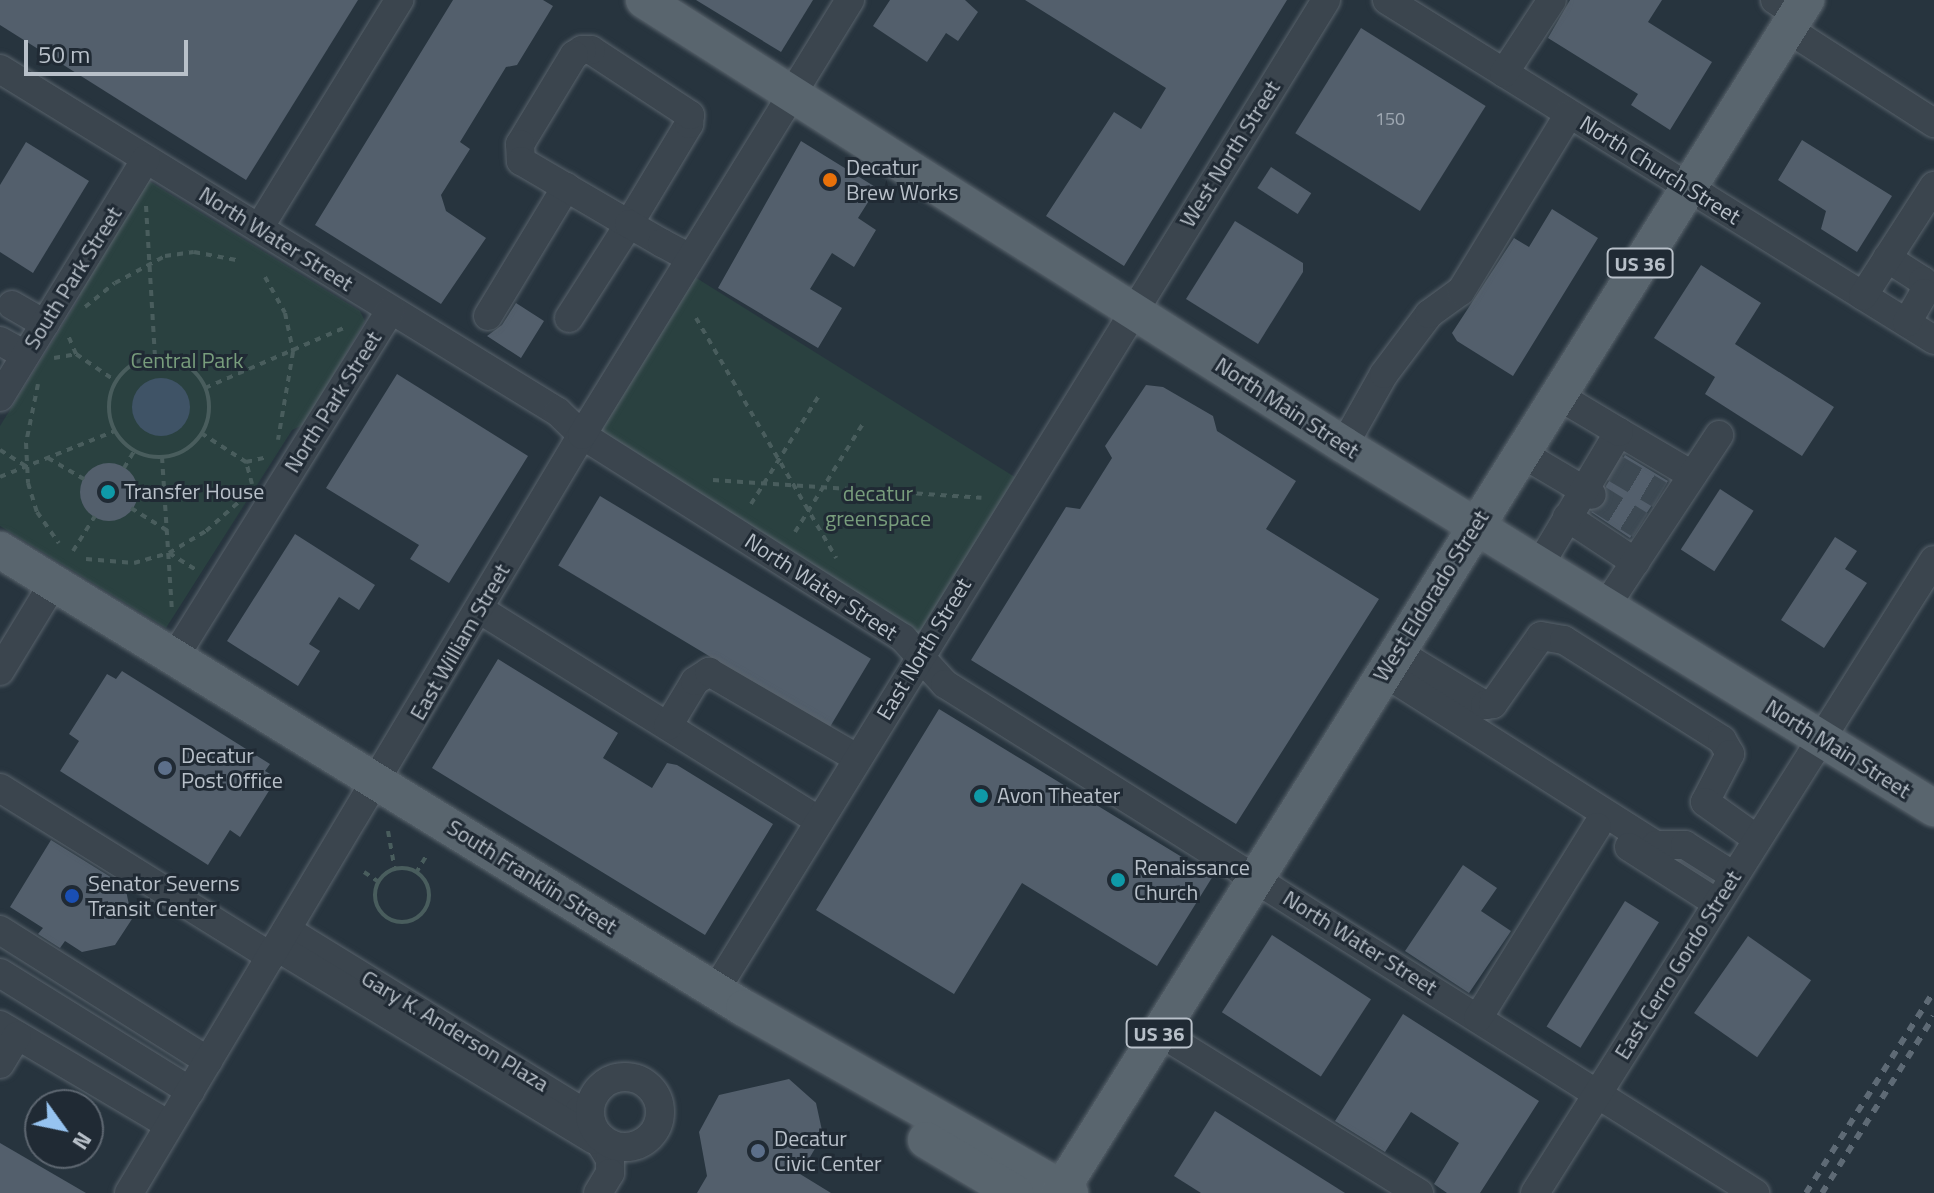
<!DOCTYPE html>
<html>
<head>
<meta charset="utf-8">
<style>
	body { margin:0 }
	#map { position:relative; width:1934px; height:1193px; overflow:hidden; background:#27343e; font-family:"Titillium Web",sans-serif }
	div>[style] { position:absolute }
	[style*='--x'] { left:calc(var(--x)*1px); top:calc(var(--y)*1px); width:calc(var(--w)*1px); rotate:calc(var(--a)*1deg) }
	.green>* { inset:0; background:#2a4140; transform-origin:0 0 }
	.water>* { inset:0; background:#3f5366 }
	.round { border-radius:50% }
	.building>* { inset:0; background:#535f6c; transform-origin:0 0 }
	.minor-tunnel>* { height:28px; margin-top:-14px; transform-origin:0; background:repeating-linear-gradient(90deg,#3d4953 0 28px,transparent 0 42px) }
	.path>* { height:4px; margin-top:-2px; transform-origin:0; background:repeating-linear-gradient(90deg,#495d5d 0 6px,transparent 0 12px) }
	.path>.ring { margin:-2px; padding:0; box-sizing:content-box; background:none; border:4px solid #495d5d; border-radius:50% }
	.roads { filter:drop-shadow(0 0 2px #59636c) drop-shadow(0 0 2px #59636c) }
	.minor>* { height:28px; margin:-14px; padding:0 14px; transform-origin:14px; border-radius:14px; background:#3b454e }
	.minor>.ring { margin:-14px; padding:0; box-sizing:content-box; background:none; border:28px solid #3b454e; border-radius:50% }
	.major>* { height:36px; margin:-18px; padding:0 18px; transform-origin:18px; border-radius:18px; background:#59656e }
	.rail>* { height:6px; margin-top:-3px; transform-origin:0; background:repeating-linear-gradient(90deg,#5e6a75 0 8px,transparent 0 16px) }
	.dots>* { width:22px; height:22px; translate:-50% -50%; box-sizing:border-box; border:4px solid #202a34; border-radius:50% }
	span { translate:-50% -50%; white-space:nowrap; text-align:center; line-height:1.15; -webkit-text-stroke:6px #202a34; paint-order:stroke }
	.number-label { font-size:18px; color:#9fa8b2 }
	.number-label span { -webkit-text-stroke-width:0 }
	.shield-label span { padding:2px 6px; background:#202a34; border:2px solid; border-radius:6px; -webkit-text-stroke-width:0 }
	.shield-label { font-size:20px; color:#b8c0c9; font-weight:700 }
	.street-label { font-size:22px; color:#b8c0c9 }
	.poi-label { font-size:22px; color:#b8c0c9 }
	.left { translate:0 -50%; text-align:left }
	.park-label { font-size:22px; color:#789d7c }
	.north { position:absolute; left:24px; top:1089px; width:80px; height:80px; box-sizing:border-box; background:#202a34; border:2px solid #5d6670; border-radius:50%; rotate:123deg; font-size:22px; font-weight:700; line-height:32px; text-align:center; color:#b8c0c9 }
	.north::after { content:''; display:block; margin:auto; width:28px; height:36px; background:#96c3f0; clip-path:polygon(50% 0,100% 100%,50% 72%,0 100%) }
	.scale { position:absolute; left:24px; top:40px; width:164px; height:36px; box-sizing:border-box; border:4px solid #b8c0c9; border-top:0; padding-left:10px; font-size:24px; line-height:28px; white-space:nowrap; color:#b8c0c9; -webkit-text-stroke:6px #202a34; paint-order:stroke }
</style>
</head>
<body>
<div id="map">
	<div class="green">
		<div style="clip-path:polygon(149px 181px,360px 311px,365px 321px,305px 424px,292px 430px,166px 628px,0 526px,0 426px,80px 297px,79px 281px)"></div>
		<div style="left:682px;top:269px;width:404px;height:194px;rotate:32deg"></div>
	</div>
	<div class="water">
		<div class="round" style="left:132px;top:378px;width:58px;height:58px"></div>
	</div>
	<div class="building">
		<div style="clip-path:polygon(0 0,358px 0,246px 180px,0 25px)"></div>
		<div style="clip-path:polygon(453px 0,543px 0,553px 6px,517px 65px,506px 67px,460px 142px,470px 149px,441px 195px,446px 211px,486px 238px,441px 304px,315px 225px)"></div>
		<div style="clip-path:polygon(696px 0,813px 0,781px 52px)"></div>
		<div style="clip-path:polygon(890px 0,965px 0,978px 12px,958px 41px,946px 33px,927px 62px,873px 26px)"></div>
		<div style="clip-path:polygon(1025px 0,1287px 0,1124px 266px,1046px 216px,1114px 112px,1141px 129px,1166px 88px)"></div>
		<div style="clip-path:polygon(1570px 0,1662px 0,1648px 22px,1712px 62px,1670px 130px,1631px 105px,1638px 94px,1548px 38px)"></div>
		<div style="left:1361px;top:28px;width:147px;height:124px;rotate:32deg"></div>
		<div style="clip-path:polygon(1802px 140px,1892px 196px,1857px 252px,1821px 229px,1826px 211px,1778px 180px)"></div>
		<div style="clip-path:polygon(801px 141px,877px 188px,858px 218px,876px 230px,854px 267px,832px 253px,810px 289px,842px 308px,818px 348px,718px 288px)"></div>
		<div style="clip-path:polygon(26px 142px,89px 181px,33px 273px,0 252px,0 185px)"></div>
		<div style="left:1271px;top:167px;width:48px;height:25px;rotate:33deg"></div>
		<div style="clip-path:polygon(1552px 209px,1598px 238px,1513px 376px,1457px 341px,1452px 333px,1514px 238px,1529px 247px)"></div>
		<div style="clip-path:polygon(1235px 221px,1303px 263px,1303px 272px,1258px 344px,1186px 299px)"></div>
		<div style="clip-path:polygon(1701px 265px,1761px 303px,1735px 344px,1834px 407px,1802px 456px,1705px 394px,1715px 377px,1654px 338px)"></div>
		<div style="clip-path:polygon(516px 303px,544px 321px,521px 358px,487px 336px,502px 325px)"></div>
		<div style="clip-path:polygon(397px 374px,528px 456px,449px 583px,410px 559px,419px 545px,326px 488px)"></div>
		<div style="clip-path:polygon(1146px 385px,1163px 387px,1213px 416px,1217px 431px,1296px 481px,1266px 529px,1379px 599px,1236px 824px,971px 660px,1066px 507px,1080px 509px,1112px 458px,1105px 446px)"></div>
		<div style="clip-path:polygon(1625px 455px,1668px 481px,1630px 538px,1591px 512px,1607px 503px,1606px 486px)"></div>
		<div class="round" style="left:80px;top:463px;width:58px;height:58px"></div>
		<div style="left:1720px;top:489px;width:40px;height:72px;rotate:33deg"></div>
		<div style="left:600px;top:496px;width:316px;height:81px;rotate:31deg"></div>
		<div style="clip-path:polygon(295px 534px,375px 585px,359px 610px,339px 597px,309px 644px,320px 651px,298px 686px,227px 641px)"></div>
		<div style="clip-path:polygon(1835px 537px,1857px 551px,1845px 569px,1867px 583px,1824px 648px,1781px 620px)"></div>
		<div style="clip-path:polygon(498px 659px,618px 733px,603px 758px,652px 788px,667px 763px,677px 765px,773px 824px,705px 935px,432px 768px)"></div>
		<div style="clip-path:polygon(122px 671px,270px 764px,265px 771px,277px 778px,240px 837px,230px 830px,208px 865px,60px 771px,79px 741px,69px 734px,107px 674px,116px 679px)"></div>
		<div style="clip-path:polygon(939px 709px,1213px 876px,1157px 966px,1022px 883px,954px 994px,816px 910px)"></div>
		<div style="clip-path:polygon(51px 840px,125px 886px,132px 919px,115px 945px,82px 952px,65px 941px,60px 948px,38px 934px,43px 928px,10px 907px)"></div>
		<div style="clip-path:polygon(1463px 865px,1497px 888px,1481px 911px,1511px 931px,1469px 993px,1405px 951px)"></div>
		<div style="left:1625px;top:901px;width:40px;height:148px;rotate:32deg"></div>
		<div style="left:1272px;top:935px;width:118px;height:92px;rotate:33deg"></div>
		<div style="left:1748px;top:936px;width:77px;height:94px;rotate:35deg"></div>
		<div style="clip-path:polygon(1403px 1014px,1539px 1101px,1480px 1193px,1447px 1193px,1434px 1184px,1459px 1143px,1411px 1112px,1385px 1152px,1335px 1121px)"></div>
		<div style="clip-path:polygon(789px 1079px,816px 1103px,823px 1135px,800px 1174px,831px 1193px,697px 1193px,707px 1176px,699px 1132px,719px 1095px)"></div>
		<div style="clip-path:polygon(1215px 1111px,1345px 1193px,1201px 1193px,1174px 1176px)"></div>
		<div style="clip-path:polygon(0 1143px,86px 1193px,0 1193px)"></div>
	</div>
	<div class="minor-tunnel">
		<div style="--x:1611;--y:466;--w:57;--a:30.6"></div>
		<div style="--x:1592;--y:495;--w:57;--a:32"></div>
	</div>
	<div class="path">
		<div style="--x:146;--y:206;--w:151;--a:86.6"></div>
		<div style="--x:265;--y:277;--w:41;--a:60.9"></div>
		<div style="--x:285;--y:313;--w:40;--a:78"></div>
		<div style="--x:293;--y:352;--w:89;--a:99.7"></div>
		<div style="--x:85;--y:307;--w:38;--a:-39"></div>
		<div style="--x:115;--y:283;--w:57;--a:-28.4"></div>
		<div style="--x:165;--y:256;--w:29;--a:-8"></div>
		<div style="--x:194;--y:252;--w:43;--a:10.8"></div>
		<div style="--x:696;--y:318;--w:278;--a:59.7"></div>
		<div style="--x:76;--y:354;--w:50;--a:34.3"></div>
		<div class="ring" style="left:109px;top:357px;width:96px;height:96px"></div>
		<div style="--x:54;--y:358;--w:22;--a:-10"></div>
		<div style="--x:76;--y:354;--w:21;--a:-113"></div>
		<div style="--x:38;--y:384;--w:60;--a:101.5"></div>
		<div style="--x:26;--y:443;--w:40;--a:87.1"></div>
		<div style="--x:28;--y:483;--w:30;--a:73"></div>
		<div style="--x:37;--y:512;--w:38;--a:55"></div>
		<div style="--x:205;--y:388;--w:154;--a:-23.4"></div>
		<div style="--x:201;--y:433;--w:54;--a:32.8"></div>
		<div style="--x:0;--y:450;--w:32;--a:32"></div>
		<div style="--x:162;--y:457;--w:156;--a:86.3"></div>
		<div style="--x:48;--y:458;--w:42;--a:30.3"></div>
		<div style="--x:124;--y:468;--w:21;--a:-59"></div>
		<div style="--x:0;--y:477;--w:124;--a:-21.8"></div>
		<div style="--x:713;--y:480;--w:269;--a:3.8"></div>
		<div style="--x:252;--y:484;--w:23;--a:-105"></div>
		<div style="--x:246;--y:462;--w:23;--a:-13"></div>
		<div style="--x:751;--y:504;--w:130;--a:-57.9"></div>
		<div style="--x:131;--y:508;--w:44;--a:31.9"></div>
		<div style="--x:795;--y:532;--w:130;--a:-57.9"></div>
		<div style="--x:73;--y:551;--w:41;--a:-57.8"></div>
		<div style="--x:169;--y:553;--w:34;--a:32"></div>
		<div style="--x:86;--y:559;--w:48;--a:4.8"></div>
		<div style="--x:134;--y:563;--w:36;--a:-16"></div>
		<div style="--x:169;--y:553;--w:43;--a:-30.7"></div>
		<div style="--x:206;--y:531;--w:48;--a:-41.6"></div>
		<div style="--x:388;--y:831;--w:39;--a:80"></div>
		<div class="ring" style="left:375px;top:868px;width:50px;height:50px"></div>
		<div style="--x:364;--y:872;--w:18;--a:34"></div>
		<div style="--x:416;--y:873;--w:21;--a:-59"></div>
	</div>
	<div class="roads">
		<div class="minor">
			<div style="--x:1387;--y:0;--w:644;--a:31.86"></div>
			<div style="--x:1775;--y:0;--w:26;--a:32"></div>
			<div style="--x:1788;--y:29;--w:174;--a:32.8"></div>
			<div style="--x:0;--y:69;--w:655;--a:31.58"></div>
			<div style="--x:558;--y:412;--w:33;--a:44"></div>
			<div style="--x:582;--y:435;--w:380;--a:32.3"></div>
			<div style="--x:903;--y:638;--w:62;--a:47.6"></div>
			<div style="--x:945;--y:684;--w:957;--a:32.15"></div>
			<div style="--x:1504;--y:73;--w:87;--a:-56.7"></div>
			<div style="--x:259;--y:228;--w:268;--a:-58.4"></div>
			<div style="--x:1887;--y:258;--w:43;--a:32.6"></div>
			<div style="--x:1923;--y:281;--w:12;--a:85"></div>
			<div style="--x:1924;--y:293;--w:34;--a:120"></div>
			<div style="--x:1863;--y:296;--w:131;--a:-57.2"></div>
			<div style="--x:12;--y:305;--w:38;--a:30"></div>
			<div style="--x:488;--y:316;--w:151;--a:-58.8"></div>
			<div style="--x:569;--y:318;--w:112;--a:-57.4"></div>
			<div style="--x:629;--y:224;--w:117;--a:-59"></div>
			<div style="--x:689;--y:124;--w:9;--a:-84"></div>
			<div style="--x:690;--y:115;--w:118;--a:-146.7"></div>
			<div style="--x:591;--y:50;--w:9;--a:180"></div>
			<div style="--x:582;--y:50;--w:9;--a:148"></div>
			<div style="--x:574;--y:55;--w:104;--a:121.2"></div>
			<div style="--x:520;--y:144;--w:17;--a:87"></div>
			<div style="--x:521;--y:161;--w:125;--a:30.3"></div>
			<div style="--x:629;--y:224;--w:38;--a:30"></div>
			<div style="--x:662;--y:243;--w:32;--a:28"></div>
			<div style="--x:0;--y:341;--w:29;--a:29"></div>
			<div style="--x:0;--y:397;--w:279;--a:-58.5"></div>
			<div style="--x:1619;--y:432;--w:85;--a:30.5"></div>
			<div style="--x:1344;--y:445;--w:81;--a:-60.6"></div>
			<div style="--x:1384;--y:374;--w:75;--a:-53.1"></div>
			<div style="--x:1429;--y:314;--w:39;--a:-36"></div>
			<div style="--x:1461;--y:291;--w:207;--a:-58.6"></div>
			<div style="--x:1521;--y:453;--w:82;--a:30.6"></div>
			<div style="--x:1567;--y:517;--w:82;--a:33.5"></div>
			<div style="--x:1539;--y:566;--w:156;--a:-59.2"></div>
			<div style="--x:1619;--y:432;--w:72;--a:-149.2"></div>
			<div style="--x:1606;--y:606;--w:205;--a:-56.5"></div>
			<div style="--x:479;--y:609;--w:401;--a:31.9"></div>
			<div style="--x:1397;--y:652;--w:103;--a:31.1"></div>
			<div style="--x:1485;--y:705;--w:8;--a:-7"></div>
			<div style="--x:1493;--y:704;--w:83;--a:-54.8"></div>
			<div style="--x:1541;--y:636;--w:23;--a:10"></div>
			<div style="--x:1564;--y:640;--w:187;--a:32.3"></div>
			<div style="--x:1722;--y:740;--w:16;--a:60"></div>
			<div style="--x:1730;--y:754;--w:54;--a:117.5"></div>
			<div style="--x:1705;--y:802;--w:64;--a:35.4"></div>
			<div style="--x:174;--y:658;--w:410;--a:-58.1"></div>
			<div style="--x:0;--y:671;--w:102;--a:-58.7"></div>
			<div style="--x:1383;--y:672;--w:323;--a:32.4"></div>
			<div style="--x:1656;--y:845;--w:29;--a:0"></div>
			<div style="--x:1685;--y:845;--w:58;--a:32.3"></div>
			<div style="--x:668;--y:726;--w:52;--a:-59"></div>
			<div style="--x:695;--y:681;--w:17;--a:-33"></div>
			<div style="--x:709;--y:672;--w:171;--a:30.2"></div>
			<div style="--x:0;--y:788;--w:319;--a:31.9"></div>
			<div style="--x:1629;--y:847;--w:104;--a:32.5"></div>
			<div style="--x:0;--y:930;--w:246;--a:32.2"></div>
			<div style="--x:287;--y:930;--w:344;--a:31.6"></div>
			<div style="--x:580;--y:1110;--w:57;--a:58.5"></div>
			<div style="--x:610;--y:1159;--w:14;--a:90"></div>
			<div style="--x:610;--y:1173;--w:23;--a:121"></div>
			<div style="--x:277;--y:947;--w:371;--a:31.3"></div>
			<div style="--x:0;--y:973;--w:224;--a:31.8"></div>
			<div style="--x:715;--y:991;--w:1164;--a:-58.34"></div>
			<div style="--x:1478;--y:1018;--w:225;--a:-58.1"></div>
			<div style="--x:0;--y:1025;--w:196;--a:30.6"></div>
			<div style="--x:1159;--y:1032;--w:306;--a:31.8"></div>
			<div style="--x:0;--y:1064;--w:33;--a:-59"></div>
			<div class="ring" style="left:590px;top:1077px;width:42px;height:42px"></div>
			<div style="--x:129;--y:1193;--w:883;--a:-59.14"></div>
			<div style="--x:582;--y:435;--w:511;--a:-58.36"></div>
			<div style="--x:1535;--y:1193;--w:748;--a:-57.78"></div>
		</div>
		<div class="major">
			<div style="--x:644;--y:0;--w:829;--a:32.44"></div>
			<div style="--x:1344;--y:445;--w:693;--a:31.6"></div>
			<div style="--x:0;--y:550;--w:874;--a:31.62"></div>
			<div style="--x:744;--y:1008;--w:375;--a:29.6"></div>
			<div style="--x:926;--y:1140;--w:104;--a:30.8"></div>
			<div style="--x:1059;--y:1193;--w:1408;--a:-57.95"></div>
		</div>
	</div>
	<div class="rail">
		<div style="--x:1806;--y:1193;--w:239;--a:-57.6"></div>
		<div style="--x:1822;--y:1193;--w:209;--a:-57.7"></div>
	</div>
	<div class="dots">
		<div style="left:830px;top:180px;background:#e8710a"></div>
		<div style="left:108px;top:492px;background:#0f9aa8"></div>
		<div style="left:165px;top:768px;background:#5c6f8a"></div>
		<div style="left:981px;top:796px;background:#0f9aa8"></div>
		<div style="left:1118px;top:880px;background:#0f9aa8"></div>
		<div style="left:72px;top:896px;background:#1a4fb4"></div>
		<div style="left:758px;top:1151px;background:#5c6f8a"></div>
	</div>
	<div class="number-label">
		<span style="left:1390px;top:119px">150</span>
	</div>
	<div class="shield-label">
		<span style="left:1640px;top:263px">US 36</span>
		<span style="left:1159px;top:1033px">US 36</span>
	</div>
	<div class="street-label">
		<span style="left:1230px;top:154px;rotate:-58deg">West North Street</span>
		<span style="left:1660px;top:170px;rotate:32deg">North Church Street</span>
		<span style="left:276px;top:239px;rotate:32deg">North Water Street</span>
		<span style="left:73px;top:278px;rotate:-58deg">South Park Street</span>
		<span style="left:333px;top:402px;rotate:-58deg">North Park Street</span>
		<span style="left:1287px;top:408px;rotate:33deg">North Main Street</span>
		<span style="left:821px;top:587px;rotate:33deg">North Water Street</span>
		<span style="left:1431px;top:596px;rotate:-58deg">West Eldorado Street</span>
		<span style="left:460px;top:642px;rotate:-60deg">East William Street</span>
		<span style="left:924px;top:649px;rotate:-59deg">East North Street</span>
		<span style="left:1838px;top:749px;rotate:32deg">North Main Street</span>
		<span style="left:532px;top:877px;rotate:32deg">South Franklin Street</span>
		<span style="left:1360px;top:943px;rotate:32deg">North Water Street</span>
		<span style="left:1678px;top:965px;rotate:-58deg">East Cerro Gordo Street</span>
		<span style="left:455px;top:1031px;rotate:31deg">Gary K. Anderson Plaza</span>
	</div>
	<div class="poi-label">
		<span class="left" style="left:846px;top:180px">Decatur<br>Brew Works</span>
		<span class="left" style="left:124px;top:492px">Transfer House</span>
		<span class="left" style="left:181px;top:768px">Decatur<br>Post Office</span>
		<span class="left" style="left:997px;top:796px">Avon Theater</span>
		<span class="left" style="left:1134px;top:880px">Renaissance<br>Church</span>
		<span class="left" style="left:88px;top:896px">Senator Severns<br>Transit Center</span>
		<span class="left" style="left:774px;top:1151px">Decatur<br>Civic Center</span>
	</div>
	<div class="park-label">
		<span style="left:187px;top:361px">Central Park</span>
		<span style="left:878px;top:506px">decatur<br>greenspace</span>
	</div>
	<div class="north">N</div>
	<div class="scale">50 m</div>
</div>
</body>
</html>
